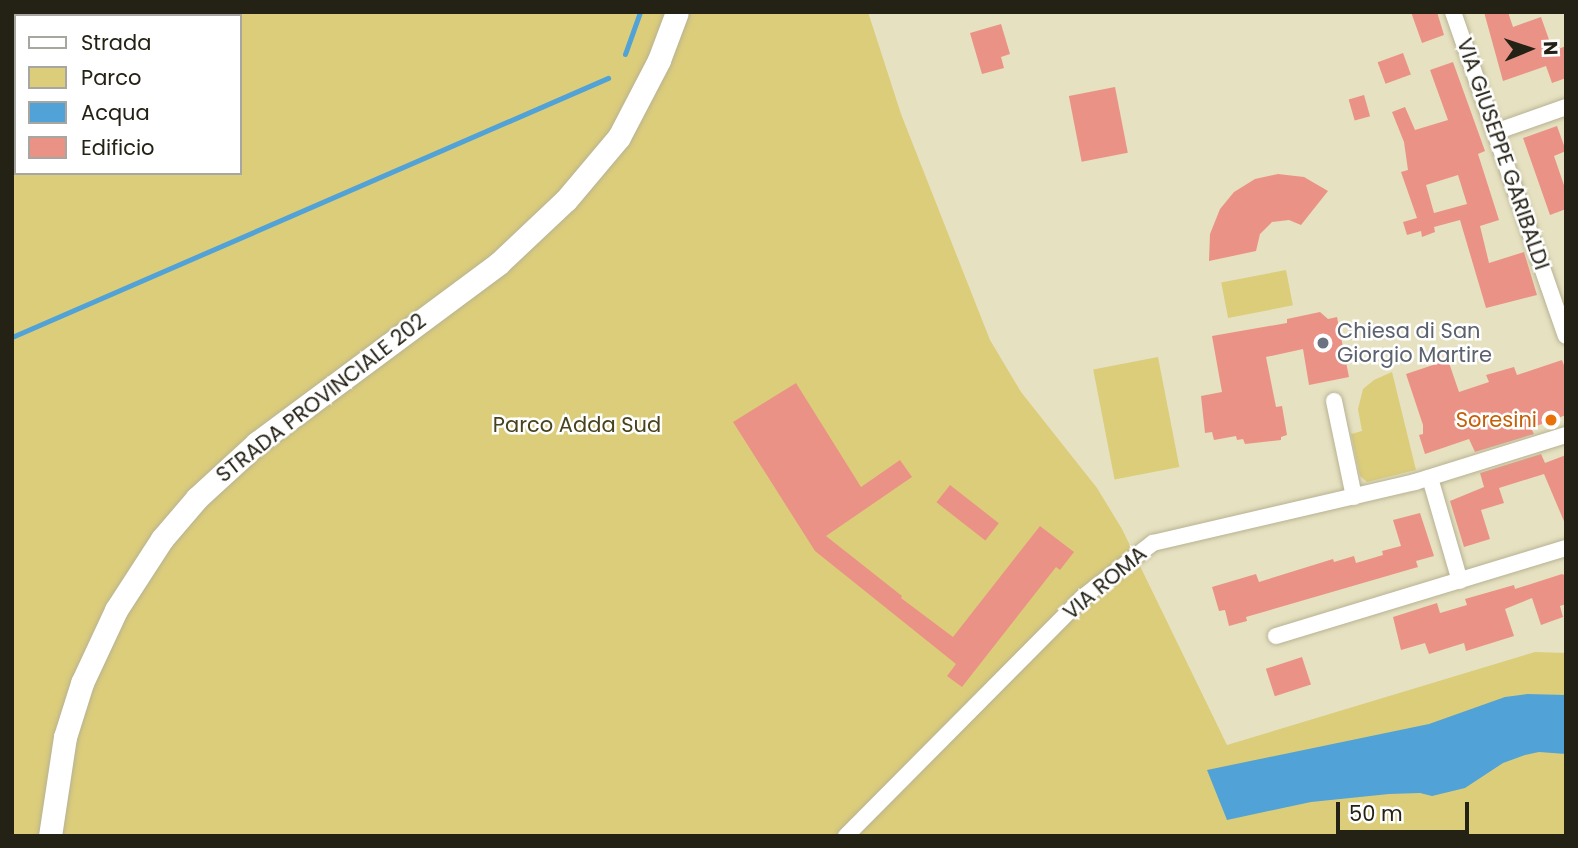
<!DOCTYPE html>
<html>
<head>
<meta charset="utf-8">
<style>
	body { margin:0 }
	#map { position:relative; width:1578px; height:848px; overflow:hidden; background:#e6e1c0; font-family:Poppins,sans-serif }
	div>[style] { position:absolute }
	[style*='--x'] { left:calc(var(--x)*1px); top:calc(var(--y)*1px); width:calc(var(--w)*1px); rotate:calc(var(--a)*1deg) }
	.green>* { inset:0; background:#dccd7b; transform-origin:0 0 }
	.water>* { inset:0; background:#51a2d6 }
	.stream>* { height:5px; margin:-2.5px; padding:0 2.5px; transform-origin:2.5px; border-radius:2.5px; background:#51a2d6 }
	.building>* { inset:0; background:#eb9286; transform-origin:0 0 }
	.roads { filter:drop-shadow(0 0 2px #b7b292) drop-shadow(0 0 2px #b7b292) }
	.street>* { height:16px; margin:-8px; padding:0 8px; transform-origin:8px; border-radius:8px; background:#fff }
	.secondary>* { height:23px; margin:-11.5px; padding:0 11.5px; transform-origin:11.5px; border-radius:11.5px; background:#fff }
	.dots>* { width:19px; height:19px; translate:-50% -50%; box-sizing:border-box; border:4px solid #fff; border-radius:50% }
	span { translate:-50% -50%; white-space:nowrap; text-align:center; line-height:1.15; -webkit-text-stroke:5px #fff; paint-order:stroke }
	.street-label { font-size:21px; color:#242115 }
	.worship-label { font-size:21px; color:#5b616d }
	.left { translate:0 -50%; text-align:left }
	.food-label { font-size:21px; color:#c56008 }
	.right { translate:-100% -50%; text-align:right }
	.park-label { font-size:21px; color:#49431d }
	.frame { position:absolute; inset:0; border:14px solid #242115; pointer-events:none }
	.legend { position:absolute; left:14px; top:14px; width:228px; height:161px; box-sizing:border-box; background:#fff; border:2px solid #a7a6a1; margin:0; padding:9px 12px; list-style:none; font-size:21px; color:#242115 }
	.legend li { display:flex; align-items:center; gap:14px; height:35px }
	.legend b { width:35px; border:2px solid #a7a6a1 }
	.north { position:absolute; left:1494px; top:14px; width:70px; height:70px; -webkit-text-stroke:5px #fff; paint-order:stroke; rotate:88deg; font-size:19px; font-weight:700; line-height:28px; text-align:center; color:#242115 }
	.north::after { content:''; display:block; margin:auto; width:24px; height:32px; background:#242115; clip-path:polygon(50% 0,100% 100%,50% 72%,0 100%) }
	.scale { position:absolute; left:1336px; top:802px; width:133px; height:32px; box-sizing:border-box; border:4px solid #242115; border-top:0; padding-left:9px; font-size:21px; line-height:24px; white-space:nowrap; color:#242115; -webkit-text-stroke:5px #fff; paint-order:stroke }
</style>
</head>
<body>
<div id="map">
	<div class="green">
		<div style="clip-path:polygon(evenodd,12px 12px,868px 12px,901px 114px,990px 340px,1021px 392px,1097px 488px,1122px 529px,1227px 745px,1535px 652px,1566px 653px,1566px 836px,12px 836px,12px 12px,16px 16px,240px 16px,240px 173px,16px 173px,16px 16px)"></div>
		<div style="left:1286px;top:270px;width:36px;height:66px;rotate:79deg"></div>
		<div style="left:1158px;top:357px;width:112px;height:66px;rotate:79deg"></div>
		<div style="clip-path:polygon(1392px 372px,1416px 470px,1367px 482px,1360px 476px,1351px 434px,1362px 431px,1358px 409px,1363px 389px,1374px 380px)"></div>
	</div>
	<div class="water">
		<div style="clip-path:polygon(1527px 694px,1566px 695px,1566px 754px,1539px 752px,1525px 755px,1503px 763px,1465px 788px,1432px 796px,1420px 793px,1389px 794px,1311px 802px,1227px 820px,1207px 770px,1429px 724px,1505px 697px)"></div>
	</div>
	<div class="stream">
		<div style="--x:625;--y:54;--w:45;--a:-70.3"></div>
		<div style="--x:12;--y:337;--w:650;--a:-23.49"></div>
	</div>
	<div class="building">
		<div style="clip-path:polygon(1411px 12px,1437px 12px,1444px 35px,1422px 43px)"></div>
		<div style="clip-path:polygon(1484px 12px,1508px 12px,1513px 27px,1541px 17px,1553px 51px,1566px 46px,1566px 78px,1552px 83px,1546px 66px,1503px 81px)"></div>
		<div style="clip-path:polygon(1001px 24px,1010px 54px,1001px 57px,1004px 68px,982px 74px,970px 33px)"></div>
		<div style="left:1403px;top:53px;width:23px;height:27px;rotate:70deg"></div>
		<div style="clip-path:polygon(evenodd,1453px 62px,1485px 151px,1478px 154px,1499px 220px,1480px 226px,1489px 263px,1524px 252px,1537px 295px,1486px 308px,1460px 220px,1434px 227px,1435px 232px,1422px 237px,1421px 231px,1407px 235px,1403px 222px,1417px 218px,1401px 172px,1408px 170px,1404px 142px,1392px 112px,1405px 107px,1415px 130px,1448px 120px,1430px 70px,1453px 62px,1458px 175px,1467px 204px,1434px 213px,1426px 185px,1458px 175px)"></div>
		<div style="left:1115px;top:87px;width:67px;height:47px;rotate:79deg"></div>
		<div style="left:1364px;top:95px;width:22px;height:16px;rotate:74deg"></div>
		<div style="clip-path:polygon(1557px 126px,1566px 151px,1554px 156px,1566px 191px,1566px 209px,1550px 215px,1523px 138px)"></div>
		<div style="clip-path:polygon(1278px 174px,1304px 177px,1328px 191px,1301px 225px,1289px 220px,1272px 222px,1260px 234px,1256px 251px,1209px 261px,1210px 234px,1220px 209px,1234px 192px,1255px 179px)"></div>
		<div style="clip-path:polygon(1320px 312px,1328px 319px,1337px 317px,1349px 377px,1309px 385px,1303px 349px,1266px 357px,1276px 407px,1282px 406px,1287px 435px,1281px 437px,1281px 440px,1245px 444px,1243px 439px,1237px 440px,1236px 436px,1214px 440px,1212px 432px,1205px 433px,1201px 396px,1222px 392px,1212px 336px,1287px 323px,1287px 319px)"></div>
		<div style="clip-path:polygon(1448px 360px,1459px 392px,1489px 382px,1486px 375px,1514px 367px,1517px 375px,1562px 360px,1566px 371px,1566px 415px,1531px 428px,1534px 434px,1475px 452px,1469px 439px,1425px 454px,1419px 435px,1423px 434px,1423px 425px,1406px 374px)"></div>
		<div style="clip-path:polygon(796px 383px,861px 487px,900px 460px,912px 477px,826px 536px,902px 596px,901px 598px,953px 637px,1040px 526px,1074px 552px,1060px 570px,1056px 567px,962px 687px,947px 676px,956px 664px,815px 551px,733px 422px)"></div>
		<div style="clip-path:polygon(1541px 454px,1545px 463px,1566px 455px,1566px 526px,1544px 474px,1499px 488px,1504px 503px,1481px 510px,1490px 539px,1464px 547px,1450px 501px,1484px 487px,1480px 473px)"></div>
		<div style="left:950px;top:485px;width:62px;height:22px;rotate:38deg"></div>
		<div style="clip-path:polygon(1420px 513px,1434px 556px,1416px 561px,1418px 567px,1246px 617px,1247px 621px,1229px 626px,1225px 610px,1219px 611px,1212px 587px,1256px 574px,1259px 582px,1333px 559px,1334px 562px,1354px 556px,1356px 563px,1383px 555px,1382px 551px,1401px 546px,1393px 520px)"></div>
		<div style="clip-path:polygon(1562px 574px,1566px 576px,1566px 604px,1560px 606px,1563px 617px,1541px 625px,1532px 598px,1505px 609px,1514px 636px,1466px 651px,1464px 643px,1429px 654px,1425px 643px,1401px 650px,1393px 617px,1437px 603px,1440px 613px,1467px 605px,1465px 599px,1514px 585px,1515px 589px)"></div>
		<div style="left:1302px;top:657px;width:29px;height:38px;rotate:72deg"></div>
	</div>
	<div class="roads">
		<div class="street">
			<div style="--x:1453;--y:12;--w:343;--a:70.8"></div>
			<div style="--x:1495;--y:132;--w:75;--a:-19.4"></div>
			<div style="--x:1334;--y:401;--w:98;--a:78.2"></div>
			<div style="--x:1430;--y:478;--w:107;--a:73.8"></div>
			<div style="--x:1276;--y:636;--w:303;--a:-16.9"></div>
			<div style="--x:846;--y:836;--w:335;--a:-45.2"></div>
			<div style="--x:1082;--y:598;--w:90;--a:-37.8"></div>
			<div style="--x:1153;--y:543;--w:269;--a:-13.1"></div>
			<div style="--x:1415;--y:482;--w:158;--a:-17.3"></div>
		</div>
		<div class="secondary">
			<div style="--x:50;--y:836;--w:100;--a:-81.4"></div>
			<div style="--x:65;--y:737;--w:57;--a:-72.5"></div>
			<div style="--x:82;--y:683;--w:81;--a:-65"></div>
			<div style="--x:116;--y:610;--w:85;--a:-57.1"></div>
			<div style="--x:162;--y:539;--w:54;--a:-49.5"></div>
			<div style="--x:197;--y:498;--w:81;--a:-42.5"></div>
			<div style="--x:257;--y:443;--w:300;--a:-36.6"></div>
			<div style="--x:498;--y:264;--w:93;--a:-43.3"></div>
			<div style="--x:566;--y:200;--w:82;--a:-49.9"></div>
			<div style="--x:619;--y:137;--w:87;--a:-62.5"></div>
			<div style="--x:659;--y:60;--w:51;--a:-69.4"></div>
		</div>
	</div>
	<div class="dots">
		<div style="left:1323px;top:343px;background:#6b7280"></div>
		<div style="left:1551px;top:420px;background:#e8710a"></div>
	</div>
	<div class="street-label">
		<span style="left:1503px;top:154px;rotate:71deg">VIA GIUSEPPE GARIBALDI</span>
		<span style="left:321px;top:398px;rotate:-38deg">STRADA PROVINCIALE 202</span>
		<span style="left:1105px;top:583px;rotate:-40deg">VIA ROMA</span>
	</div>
	<div class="worship-label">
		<span class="left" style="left:1337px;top:343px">Chiesa di San<br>Giorgio Martire</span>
	</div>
	<div class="food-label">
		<span class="right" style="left:1537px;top:420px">Soresini</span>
	</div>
	<div class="park-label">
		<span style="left:577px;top:425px">Parco Adda Sud</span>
	</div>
	<div class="frame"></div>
	<ul class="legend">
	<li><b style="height:9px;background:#fff"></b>Strada</li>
	<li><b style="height:19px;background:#dccd7b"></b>Parco</li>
	<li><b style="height:19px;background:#51a2d6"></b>Acqua</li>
	<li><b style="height:19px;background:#eb9286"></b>Edificio</li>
	</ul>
	<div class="north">N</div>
	<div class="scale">50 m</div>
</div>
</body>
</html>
